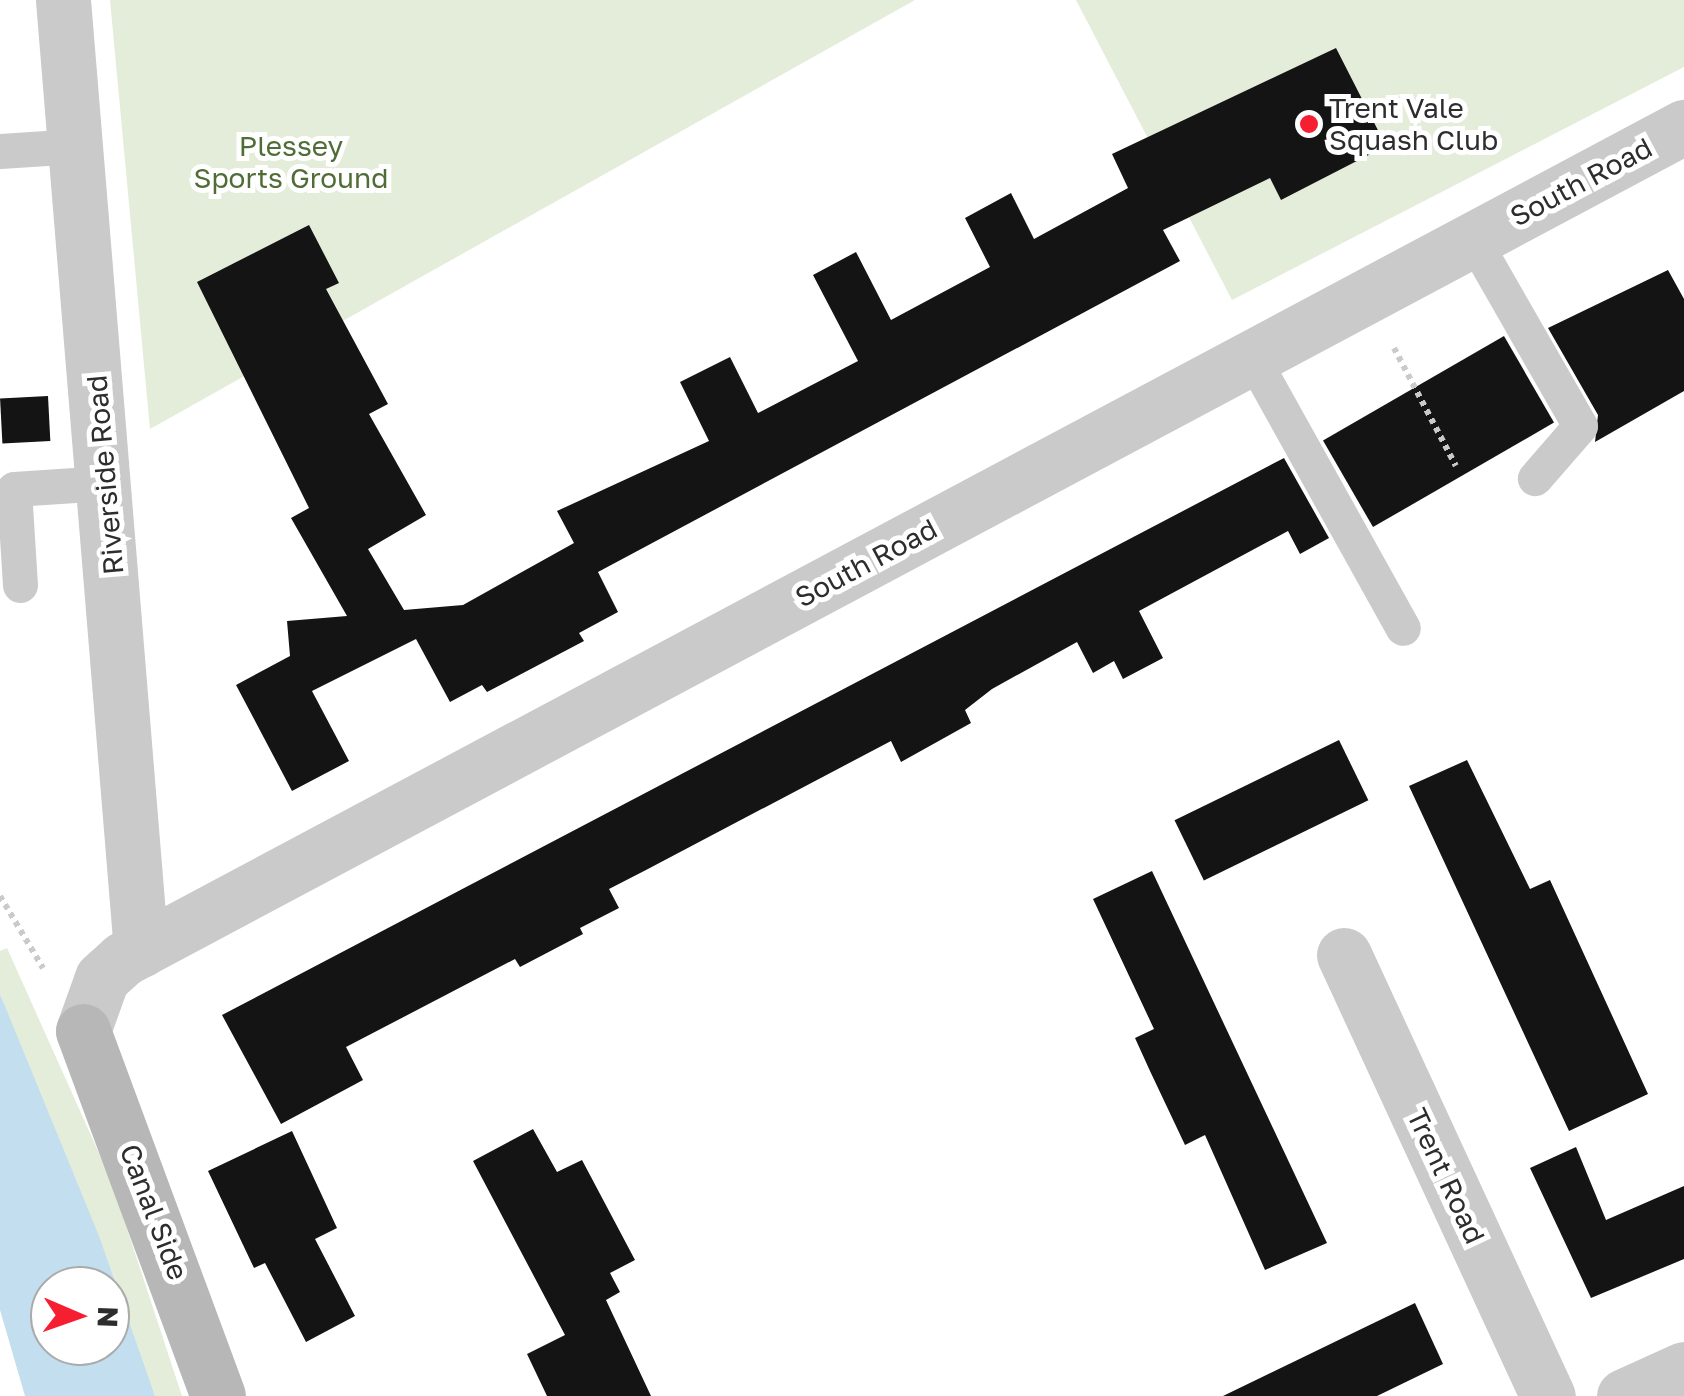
<!DOCTYPE html>
<html>
<head>
<meta charset="utf-8">
<style>
	body { margin:0 }
	#map { position:relative; width:1684px; height:1396px; overflow:hidden; background:#fff; font-family:"Golos Text",sans-serif }
	div>[style] { position:absolute }
	[style*='--x'] { left:calc(var(--x)*1px); top:calc(var(--y)*1px); width:calc(var(--w)*1px); rotate:calc(var(--a)*1deg) }
	.green>* { inset:0; background:#e4edd9 }
	.water>* { inset:0; background:#c3deee }
	.building>* { inset:0; background:#141414; transform-origin:0 0 }
	.path>* { height:6px; margin-top:-3px; transform-origin:0; background:repeating-linear-gradient(90deg,#cacaca 0 5px,transparent 0 10px) }
	.lane>* { height:35px; margin:-17.5px; padding:0 17.5px; transform-origin:17.5px; border-radius:17.5px; background:#cacaca }
	.street>* { height:55px; margin:-27.5px; padding:0 27.5px; transform-origin:27.5px; border-radius:27.5px; background:#cacaca }
	.secondary>* { height:55px; margin:-27.5px; padding:0 27.5px; transform-origin:27.5px; border-radius:27.5px; background:#b7b7b7 }
	.dots>* { width:28px; height:28px; translate:-50% -50%; box-sizing:border-box; border:5px solid #fff; border-radius:50% }
	span { translate:-50% -50%; white-space:nowrap; text-align:center; line-height:1.15; -webkit-text-stroke:10px #fff; paint-order:stroke }
	.poi-label { font-size:28px; color:#2d2d2d }
	.left { translate:0 -50%; text-align:left }
	.park-label { font-size:28px; color:#516d37 }
	.street-label { font-size:28px; color:#2d2d2d }
	.north { position:absolute; left:30px; top:1266px; width:100px; height:100px; box-sizing:border-box; background:#fff; border:2px solid #ababab; border-radius:50%; rotate:92deg; font-size:28px; font-weight:700; line-height:40px; text-align:center; color:#2d2d2d }
	.north::after { content:''; display:block; margin:auto; width:35px; height:45px; background:#f61e31; clip-path:polygon(50% 0,100% 100%,50% 72%,0 100%) }
</style>
</head>
<body>
<div id="map">
	<div class="green">
		<div style="clip-path:polygon(110px 0,915px 0,150px 429px)"></div>
		<div style="clip-path:polygon(1076px 0,1684px 0,1684px 67px,1232px 300px)"></div>
		<div style="clip-path:polygon(7px 948px,111px 1180px,182px 1396px,155px 1396px,0 994px,0 951px)"></div>
	</div>
	<div class="water">
		<div style="clip-path:polygon(evenodd,0 994px,99px 1236px,155px 1396px,25px 1396px,0 1310px,0 994px,50px 1286px,110px 1286px,110px 1346px,50px 1346px,50px 1286px)"></div>
	</div>
	<div class="building">
		<div style="clip-path:polygon(1336px 48px,1386px 146px,1281px 200px,1270px 178px,1163px 230px,1180px 261px,598px 572px,618px 612px,579px 633px,584px 641px,487px 692px,482px 685px,450px 702px,416px 639px,312px 691px,349px 761px,292px 791px,236px 685px,290px 656px,287px 621px,347px 616px,291px 518px,309px 508px,197px 282px,309px 225px,339px 283px,326px 289px,388px 404px,369px 414px,426px 515px,368px 549px,404px 610px,463px 605px,574px 543px,557px 511px,709px 441px,680px 382px,730px 357px,758px 413px,858px 361px,813px 275px,856px 252px,891px 320px,990px 267px,965px 218px,1011px 193px,1034px 239px,1128px 188px,1112px 154px)"></div>
		<div style="clip-path:polygon(1668px 270px,1684px 299px,1684px 391px,1595px 442px,1598px 415px,1548px 328px)"></div>
		<div style="left:1504px;top:336px;width:100px;height:209px;rotate:60deg"></div>
		<div style="left:48px;top:396px;width:45px;height:48px;rotate:87deg"></div>
		<div style="clip-path:polygon(1284px 458px,1329px 538px,1300px 554px,1288px 531px,1139px 611px,1163px 658px,1123px 679px,1114px 661px,1093px 673px,1077px 642px,992px 689px,965px 710px,971px 723px,901px 762px,891px 741px,646px 870px,609px 889px,619px 908px,580px 928px,583px 934px,520px 967px,515px 959px,346px 1047px,363px 1080px,281px 1124px,222px 1015px)"></div>
		<div style="left:1339px;top:740px;width:67px;height:183px;rotate:64deg"></div>
		<div style="clip-path:polygon(1467px 760px,1530px 889px,1550px 880px,1648px 1094px,1569px 1131px,1409px 786px)"></div>
		<div style="clip-path:polygon(1152px 871px,1327px 1243px,1265px 1270px,1205px 1135px,1185px 1145px,1150px 1071px,1135px 1038px,1154px 1029px,1093px 899px)"></div>
		<div style="clip-path:polygon(533px 1129px,557px 1172px,582px 1160px,635px 1260px,610px 1273px,620px 1292px,606px 1300px,651px 1396px,547px 1396px,527px 1354px,565px 1335px,473px 1161px)"></div>
		<div style="clip-path:polygon(292px 1131px,337px 1228px,315px 1239px,355px 1316px,306px 1342px,265px 1263px,254px 1268px,208px 1171px)"></div>
		<div style="clip-path:polygon(1576px 1147px,1606px 1220px,1684px 1186px,1684px 1259px,1591px 1298px,1530px 1168px)"></div>
		<div style="clip-path:polygon(1415px 1303px,1443px 1364px,1377px 1396px,1223px 1396px)"></div>
	</div>
	<div class="path">
		<div style="--x:1394;--y:348;--w:133;--a:62.3"></div>
		<div style="--x:0;--y:896;--w:84;--a:59.2"></div>
	</div>
	<div class="lane">
		<div style="--x:0;--y:151;--w:77;--a:-3.7"></div>
		<div style="--x:1473;--y:239;--w:215;--a:60.2"></div>
		<div style="--x:1580;--y:426;--w:69;--a:130.9"></div>
		<div style="--x:1252;--y:357;--w:310;--a:60.9"></div>
		<div style="--x:20;--y:585;--w:96;--a:-93.6"></div>
		<div style="--x:14;--y:489;--w:91;--a:-3.8"></div>
	</div>
	<div class="street">
		<div style="--x:63;--y:0;--w:953;--a:85.31"></div>
		<div style="--x:1344;--y:955;--w:486;--a:65.2"></div>
		<div style="--x:83;--y:1031;--w:56;--a:-70.3"></div>
		<div style="--x:102;--y:978;--w:28;--a:-42"></div>
		<div style="--x:123;--y:959;--w:1769;--a:-28.06"></div>
		<div style="--x:1624;--y:1396;--w:66;--a:-24.2"></div>
	</div>
	<div class="secondary">
		<div style="--x:83;--y:1031;--w:389;--a:69.7"></div>
	</div>
	<div class="dots">
		<div style="left:1309px;top:124px;background:#f61e31"></div>
	</div>
	<div class="poi-label">
		<span class="left" style="left:1329px;top:124px">Trent Vale<br>Squash Club</span>
	</div>
	<div class="park-label">
		<span style="left:291px;top:162px">Plessey<br>Sports Ground</span>
	</div>
	<div class="street-label">
		<span style="left:1581px;top:182px;rotate:-28deg">South Road</span>
		<span style="left:105px;top:475px;rotate:-95deg">Riverside Road</span>
		<span style="left:866px;top:563px;rotate:-28deg">South Road</span>
		<span style="left:1446px;top:1176px;rotate:65deg">Trent Road</span>
		<span style="left:154px;top:1212px;rotate:69deg">Canal Side</span>
	</div>
	<div class="north">N</div>
</div>
</body>
</html>
